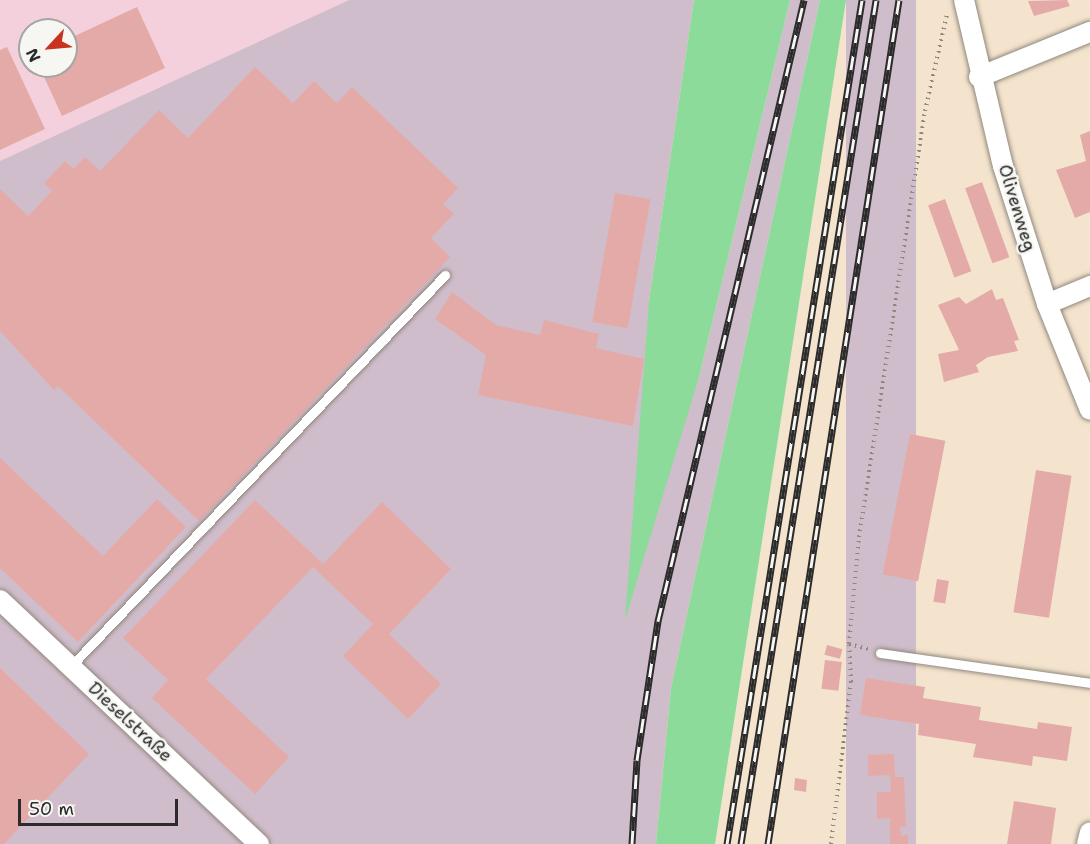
<!DOCTYPE html>
<html>
<head>
<meta charset="utf-8">
<style>
	body { margin:0 }
	#map { position:relative; width:1090px; height:844px; overflow:hidden; background:#f4e4ce; font-family:"Shantell Sans",sans-serif }
	div>[style] { position:absolute }
	[style*='--x'] { left:calc(var(--x)*1px); top:calc(var(--y)*1px); width:calc(var(--w)*1px); rotate:calc(var(--a)*1deg) }
	.built>* { inset:0; background:#f4cfdc }
	.industrial>* { inset:0; background:#d0bdcc; transform-origin:0 0 }
	.green>* { inset:0; background:#8cdb9a }
	.building>* { inset:0; background:#e4aaa8; transform-origin:0 0 }
	.path>* { height:4px; margin-top:-2px; transform-origin:0; background:repeating-linear-gradient(90deg,#90887c 0 1.5px,transparent 0 6px) }
	.roads { filter:drop-shadow(0 0 2px #90887c) drop-shadow(0 0 2px #90887c) }
	.lane>* { height:9px; margin:-4.5px; padding:0 4.5px; transform-origin:4.5px; border-radius:4.5px; background:#fff }
	.street>* { height:20px; margin:-10px; padding:0 10px; transform-origin:10px; border-radius:10px; background:#fff }
	.rail>* { height:7px; margin-top:-3.5px; transform-origin:0; background:repeating-linear-gradient(90deg,#f6f6f2 0 14px,#2b2b2b 0 28px); box-sizing:border-box; border-block:2px solid #2b2b2b }
	span { translate:-50% -50%; white-space:nowrap; text-align:center; line-height:1.15; -webkit-text-stroke:5px #f6f6f2; paint-order:stroke }
	.street-label { font-size:18px; color:#2b2b2b }
	.north { position:absolute; left:18px; top:18px; width:60px; height:60px; box-sizing:border-box; background:#f6f6f2; border:2px solid #a5a5a2; border-radius:50%; rotate:244deg; font-size:16px; font-weight:700; line-height:24px; text-align:center; color:#2b2b2b }
	.north::after { content:''; display:block; margin:auto; width:21px; height:27px; background:#c8321e; clip-path:polygon(50% 0,100% 100%,50% 72%,0 100%) }
	.scale { position:absolute; left:18px; top:799px; width:160px; height:27px; box-sizing:border-box; border:3px solid #2b2b2b; border-top:0; padding-left:8px; font-size:18px; line-height:21px; white-space:nowrap; color:#2b2b2b; -webkit-text-stroke:4px #f6f6f2; paint-order:stroke }
</style>
</head>
<body>
<div id="map">
	<div class="built">
		<div style="clip-path:polygon(evenodd,0 0,349px 0,0 161px,0 0,30px 30px,66px 30px,66px 66px,30px 66px,30px 30px)"></div>
	</div>
	<div class="industrial">
		<div style="clip-path:polygon(349px 0,694px 0,649px 301px,699px 377px,790px 0,820px 0,671px 688px,656px 844px,0 844px,0 161px)"></div>
		<div style="left:846px;top:0;width:70px;height:854px"></div>
	</div>
	<div class="green">
		<div style="clip-path:polygon(694px 0,790px 0,699px 377px,625px 620px,649px 301px)"></div>
		<div style="clip-path:polygon(820px 0,846px 0,715px 844px,656px 844px,671px 688px)"></div>
	</div>
	<div class="building">
		<div style="clip-path:polygon(1067px 0,1070px 6px,1034px 16px,1028px 1px)"></div>
		<div style="clip-path:polygon(137px 7px,165px 68px,62px 116px,39px 66px,66px 66px,66px 40px)"></div>
		<div style="clip-path:polygon(7px 47px,45px 129px,0 150px,0 50px)"></div>
		<div style="clip-path:polygon(255px 67px,293px 103px,314px 81px,337px 103px,352px 87px,458px 188px,443px 204px,454px 214px,431px 238px,450px 257px,199px 521px,58px 386px,54px 390px,0 331px,0 189px,28px 216px,52px 191px,44px 183px,65px 161px,73px 169px,85px 157px,100px 171px,159px 110px,188px 138px)"></div>
		<div style="clip-path:polygon(1090px 131px,1090px 212px,1075px 218px,1056px 170px,1086px 161px,1080px 135px)"></div>
		<div style="left:982px;top:182px;width:80px;height:18px;rotate:70deg"></div>
		<div style="left:615px;top:193px;width:36px;height:131px;rotate:10deg"></div>
		<div style="left:945px;top:199px;width:77px;height:18px;rotate:70deg"></div>
		<div style="clip-path:polygon(992px 289px,996px 300px,1003px 298px,1019px 340px,1014px 341px,1018px 351px,988px 357px,976px 365px,979px 372px,944px 382px,938px 354px,959px 350px,938px 305px,959px 297px,966px 304px)"></div>
		<div style="clip-path:polygon(452px 292px,496px 325px,540px 335px,544px 320px,599px 334px,596px 348px,644px 359px,633px 426px,478px 395px,486px 355px,435px 319px)"></div>
		<div style="left:910px;top:434px;width:36px;height:143px;rotate:11deg"></div>
		<div style="clip-path:polygon(0 458px,103px 556px,157px 499px,186px 527px,78px 642px,0 568px)"></div>
		<div style="left:1036px;top:470px;width:36px;height:144px;rotate:9deg"></div>
		<div style="clip-path:polygon(255px 500px,323px 564px,382px 502px,451px 569px,389px 634px,441px 684px,408px 719px,343px 656px,373px 624px,313px 567px,206px 679px,289px 757px,255px 794px,152px 698px,168px 680px,123px 638px)"></div>
		<div style="left:937px;top:579px;width:12px;height:23px;rotate:9deg"></div>
		<div style="left:827px;top:645px;width:16px;height:10px;rotate:15deg"></div>
		<div style="left:825px;top:660px;width:17px;height:29px;rotate:7deg"></div>
		<div style="clip-path:polygon(0 668px,89px 754px,4px 844px,0 844px)"></div>
		<div style="clip-path:polygon(866px 678px,925px 687px,923px 698px,981px 707px,979px 720px,1037px 729px,1038px 722px,1072px 727px,1067px 761px,1033px 756px,1032px 766px,973px 757px,976px 744px,918px 735px,919px 724px,860px 715px)"></div>
		<div style="clip-path:polygon(894px 754px,895px 777px,904px 777px,906px 827px,900px 827px,901px 836px,908px 835px,908px 844px,890px 844px,890px 818px,877px 819px,877px 792px,891px 792px,890px 775px,868px 776px,868px 755px)"></div>
		<div style="clip-path:polygon(795px 778px,807px 780px,806px 792px,794px 790px)"></div>
		<div style="clip-path:polygon(1014px 801px,1056px 808px,1051px 844px,1007px 844px)"></div>
	</div>
	<div class="path">
		<div style="--x:849;--y:644;--w:20;--a:15"></div>
		<div style="--x:831;--y:844;--w:163;--a:-83"></div>
		<div style="--x:851;--y:682;--w:38;--a:-93"></div>
		<div style="--x:849;--y:644;--w:107;--a:-84.7"></div>
		<div style="--x:859;--y:537;--w:431;--a:-81.2"></div>
		<div style="--x:925;--y:111;--w:99;--a:-77.2"></div>
	</div>
	<div class="roads">
		<div class="lane">
			<div style="--x:880;--y:653;--w:212;--a:8.1"></div>
			<div style="--x:71;--y:666;--w:541;--a:-46.27"></div>
		</div>
		<div class="street">
			<div style="--x:964;--y:0;--w:171;--a:76.8"></div>
			<div style="--x:1003;--y:166;--w:145;--a:72.3"></div>
			<div style="--x:1047;--y:304;--w:114;--a:67.9"></div>
			<div style="--x:979;--y:77;--w:120;--a:-22.1"></div>
			<div style="--x:1047;--y:304;--w:47;--a:-22.7"></div>
			<div style="--x:0;--y:600;--w:356;--a:43.3"></div>
			<div style="--x:1087;--y:844;--w:12;--a:-76"></div>
		</div>
	</div>
	<div class="rail">
		<div style="--x:632;--y:844;--w:84;--a:-86.6"></div>
		<div style="--x:637;--y:760;--w:141;--a:-81.4"></div>
		<div style="--x:658;--y:621;--w:638;--a:-76.77"></div>
		<div style="--x:727;--y:844;--w:855;--a:-80.91"></div>
		<div style="--x:741;--y:844;--w:855;--a:-80.91"></div>
		<div style="--x:768;--y:844;--w:854;--a:-81.18"></div>
	</div>
	<div class="street-label">
		<span style="left:1017px;top:208px;rotate:73deg">Olivenweg</span>
		<span style="left:130px;top:722px;rotate:43deg">Dieselstraße</span>
	</div>
	<div class="north">N</div>
	<div class="scale">50 m</div>
</div>
</body>
</html>
